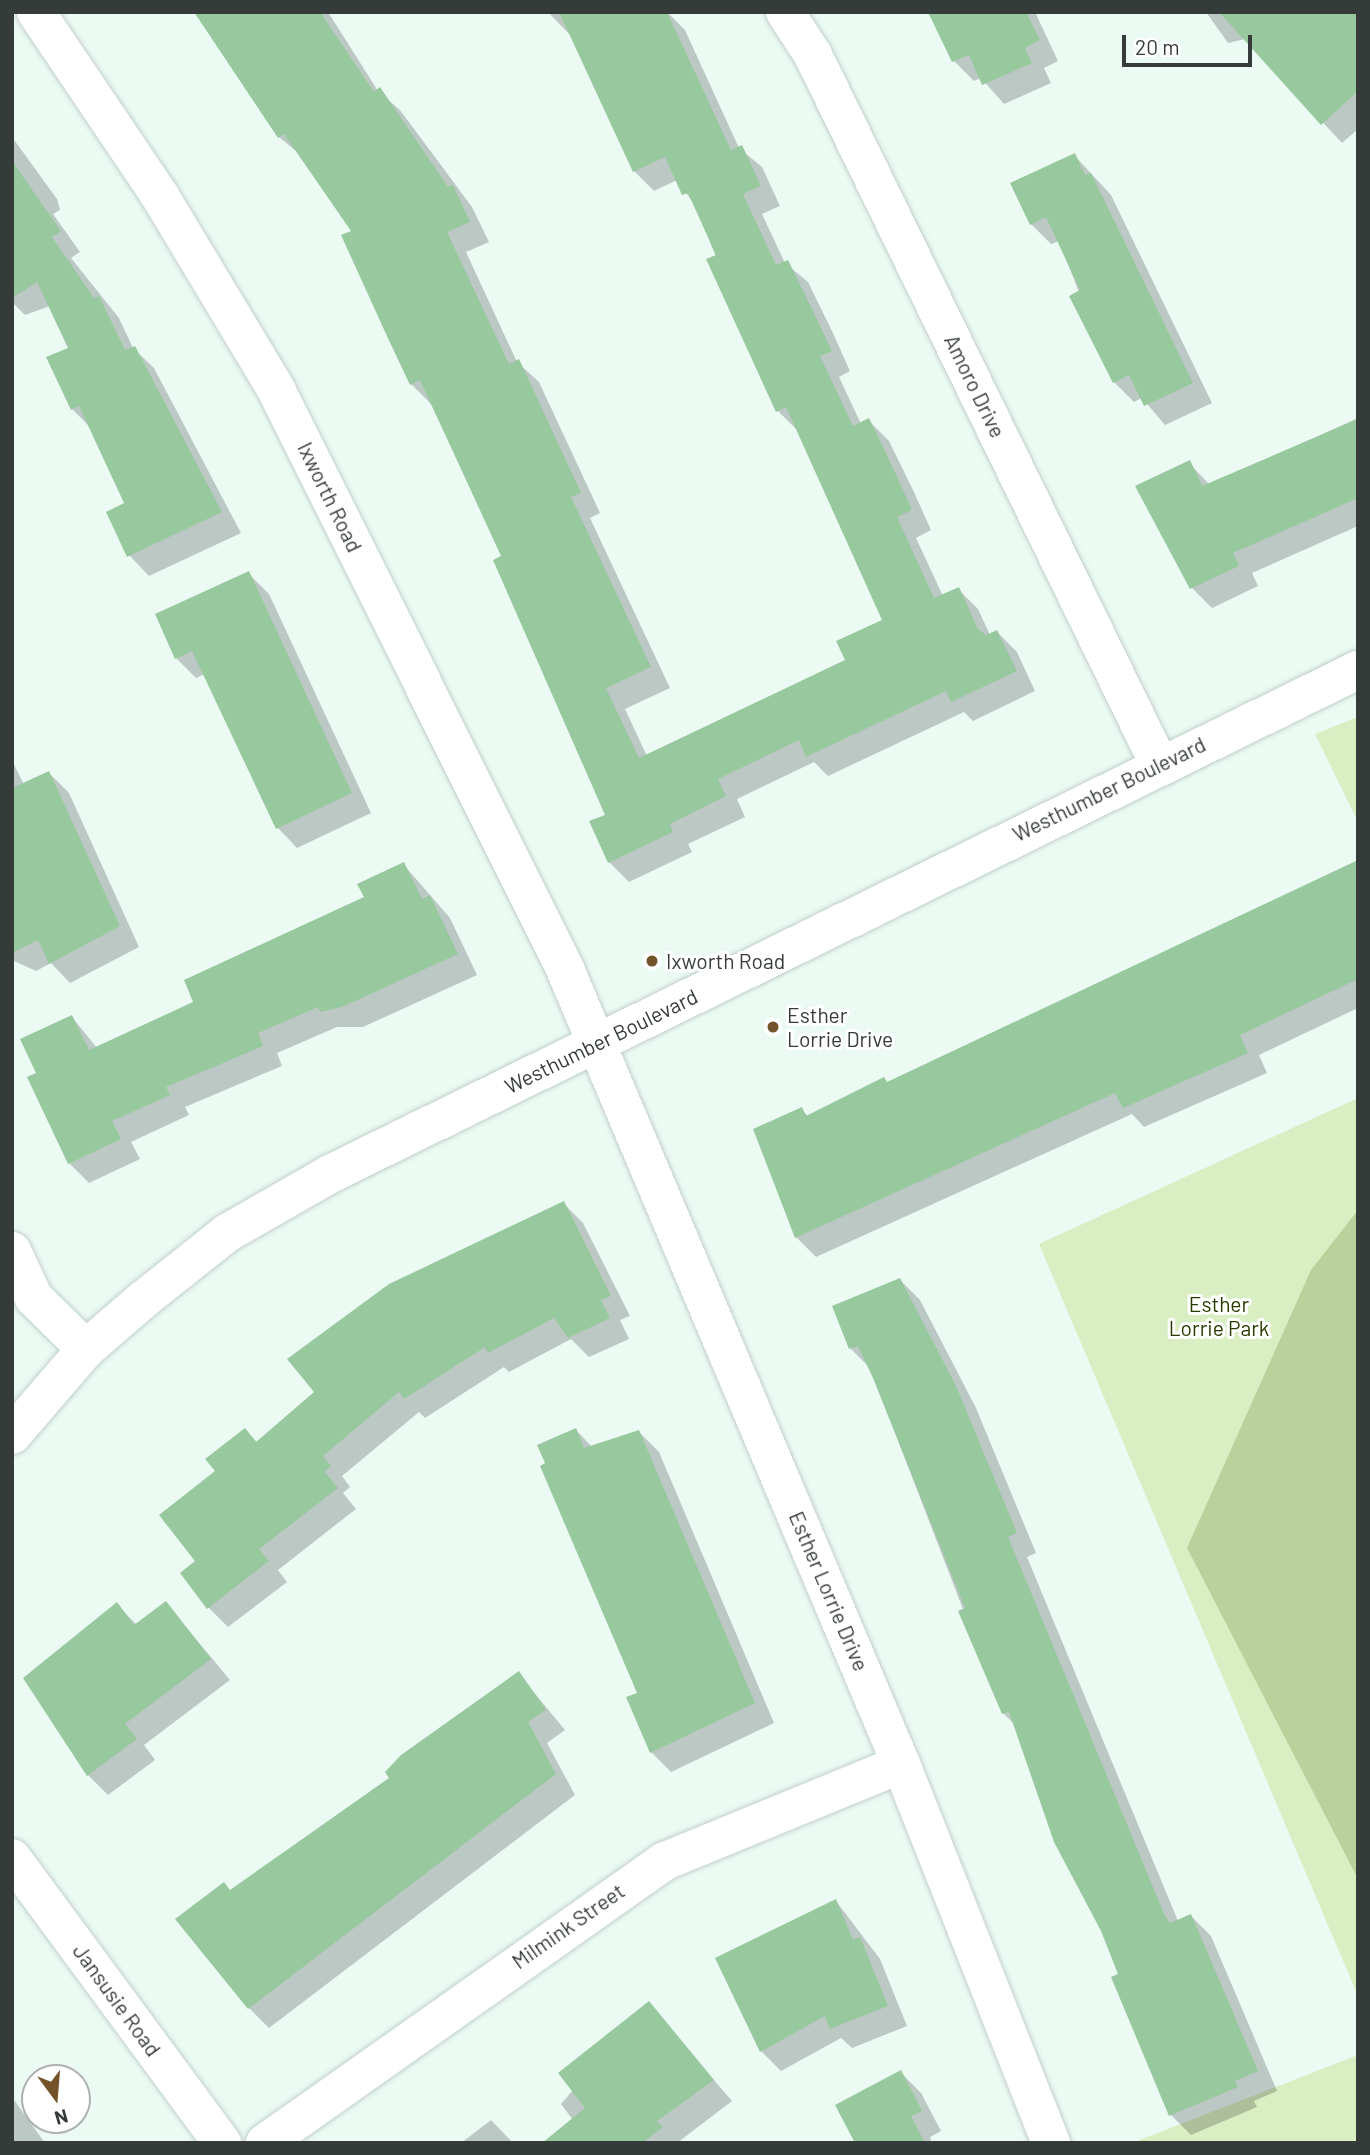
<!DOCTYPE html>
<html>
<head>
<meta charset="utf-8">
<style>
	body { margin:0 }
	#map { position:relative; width:1370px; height:2155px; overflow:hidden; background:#ebfbf4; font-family:Barlow,sans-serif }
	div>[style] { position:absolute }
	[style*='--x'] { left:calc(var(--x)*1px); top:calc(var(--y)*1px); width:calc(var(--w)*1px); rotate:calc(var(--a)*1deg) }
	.green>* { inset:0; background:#d9eec2 }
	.forest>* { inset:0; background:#b9d29c }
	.shadow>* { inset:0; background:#0003 }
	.building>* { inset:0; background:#98c89e }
	.roads { filter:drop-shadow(0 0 2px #c1d0c9) drop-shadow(0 0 2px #c1d0c9) }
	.street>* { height:38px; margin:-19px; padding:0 19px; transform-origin:19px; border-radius:19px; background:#fff }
	.dots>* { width:19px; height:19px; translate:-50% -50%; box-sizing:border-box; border:4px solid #fff; border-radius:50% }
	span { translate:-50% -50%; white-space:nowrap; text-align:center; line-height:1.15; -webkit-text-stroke:6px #fff; paint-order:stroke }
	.street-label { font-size:21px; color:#353b39 }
	.poi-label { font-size:21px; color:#353b39 }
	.left { translate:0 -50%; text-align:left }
	.park-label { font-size:21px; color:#273d00 }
	.frame { position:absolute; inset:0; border:14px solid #353b39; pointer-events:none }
	.north { position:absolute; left:21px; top:2064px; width:70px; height:70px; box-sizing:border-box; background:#fff; border:2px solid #aeb1b0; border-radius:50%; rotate:164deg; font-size:19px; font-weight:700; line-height:28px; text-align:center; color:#353b39 }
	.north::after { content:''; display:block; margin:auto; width:24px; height:32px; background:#74532a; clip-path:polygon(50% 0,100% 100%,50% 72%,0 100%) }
	.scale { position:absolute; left:1122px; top:35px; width:130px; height:32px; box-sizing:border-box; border:4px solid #353b39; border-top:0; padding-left:9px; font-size:21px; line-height:24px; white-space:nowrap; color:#353b39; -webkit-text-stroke:5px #fff; paint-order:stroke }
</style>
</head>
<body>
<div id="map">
	<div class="green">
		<div style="clip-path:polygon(1358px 717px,1358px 822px,1315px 734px)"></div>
		<div style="clip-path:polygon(1358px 1098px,1358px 1996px,1039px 1244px)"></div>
		<div style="clip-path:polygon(1358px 2055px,1358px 2143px,1132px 2143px)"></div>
	</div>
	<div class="forest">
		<div style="clip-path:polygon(1358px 1210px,1358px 1879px,1187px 1548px,1311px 1270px)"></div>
	</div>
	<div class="shadow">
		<div style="clip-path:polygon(198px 12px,328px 12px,378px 91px,400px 110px,472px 207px,489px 242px,466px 252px,517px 362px,539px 382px,600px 513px,590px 518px,670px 688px,625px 709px,647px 756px,848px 661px,885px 621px,798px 431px,778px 411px,696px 207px,677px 180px,654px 191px,634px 171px,667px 12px,685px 30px,739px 148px,762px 167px,780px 206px,762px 214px,785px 263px,808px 282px,832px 331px,850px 371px,839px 377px,861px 424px,869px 421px,889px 441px,913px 490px,931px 530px,916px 538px,943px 596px,958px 589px,978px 609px,990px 635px,997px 632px,1017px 652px,1035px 691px,973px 721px,964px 712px,828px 776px,814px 762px,737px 799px,745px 817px,688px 844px,692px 852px,629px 882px,609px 862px,607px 816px,504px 557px,431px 404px,411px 384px,354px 232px,302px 156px,279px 137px)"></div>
		<div style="clip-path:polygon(548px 12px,601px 12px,569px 34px)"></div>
		<div style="clip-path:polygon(928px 12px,1035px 12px,1058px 61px,1044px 68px,1051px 83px,1004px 104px,981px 78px,974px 81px,954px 61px)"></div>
		<div style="clip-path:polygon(1206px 12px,1310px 12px,1358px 65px,1358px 129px,1342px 143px,1245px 39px,1228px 43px)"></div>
		<div style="clip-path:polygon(12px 137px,57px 199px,60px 210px,53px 214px,80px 252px,71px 258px,119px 318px,133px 348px,154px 368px,241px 533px,149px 576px,129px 555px,126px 504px,91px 428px,72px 409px,70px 348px,50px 306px,25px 315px,12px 302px)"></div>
		<div style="clip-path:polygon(1074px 155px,1111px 195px,1212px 403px,1165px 425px,1142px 398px,1134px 402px,1114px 382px,1059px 241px,1051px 244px,1031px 224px)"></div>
		<div style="clip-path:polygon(1358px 418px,1358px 526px,1252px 573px,1258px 586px,1212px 608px,1192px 588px,1189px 463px,1210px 485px)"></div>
		<div style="clip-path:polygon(249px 574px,269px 594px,371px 813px,297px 848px,277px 827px,205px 674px,196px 678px,176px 658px)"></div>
		<div style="clip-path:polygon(12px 760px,24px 785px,49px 773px,69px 793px,139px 947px,70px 983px,51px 963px,36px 971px,12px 960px)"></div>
		<div style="clip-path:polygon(1358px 862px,1358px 1008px,1259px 1055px,1267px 1073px,1144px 1127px,1132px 1114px,816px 1257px,796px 1237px,801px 1109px,808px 1116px,888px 1083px)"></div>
		<div style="clip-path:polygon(403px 864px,450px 918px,477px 975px,363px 1027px,337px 1027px,277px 1053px,282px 1066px,185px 1107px,189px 1115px,131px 1142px,140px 1159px,89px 1183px,69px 1163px,38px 1074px,72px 1017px,97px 1048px,196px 1003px,366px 898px)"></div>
		<div style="clip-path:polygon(563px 1203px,583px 1223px,630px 1316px,620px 1320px,629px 1339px,589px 1357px,571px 1339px,509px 1372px,504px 1367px,425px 1418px,419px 1412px,342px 1476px,350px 1487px,343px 1493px,356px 1509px,278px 1570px,287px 1582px,228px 1627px,208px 1607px,198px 1561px,217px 1471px,245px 1430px,258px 1443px)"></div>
		<div style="clip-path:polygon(900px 1280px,920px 1300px,976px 1408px,1036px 1553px,1027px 1557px,1178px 1921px,1191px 1916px,1211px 1936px,1277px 2091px,1254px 2101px,1257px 2107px,1191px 2135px,1171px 2115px,1120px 1975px,1014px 1724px,1003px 1713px,870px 1368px,850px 1348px)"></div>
		<div style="clip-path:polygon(576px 1430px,592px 1447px,639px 1432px,659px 1452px,774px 1723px,671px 1772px,651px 1752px)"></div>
		<div style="clip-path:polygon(166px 1603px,230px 1680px,144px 1745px,155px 1760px,108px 1795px,88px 1775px,116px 1604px,137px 1625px)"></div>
		<div style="clip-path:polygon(518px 1673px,565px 1730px,547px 1743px,575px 1795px,269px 2028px,249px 2008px,231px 1891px,392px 1779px)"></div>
		<div style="clip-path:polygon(836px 1901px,880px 1959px,907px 2026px,852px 2048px,841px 2038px,781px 2071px,761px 2051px)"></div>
		<div style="clip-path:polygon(648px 2003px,732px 2101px,677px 2143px,544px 2143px,573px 2120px,561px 2104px)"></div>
		<div style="clip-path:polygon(901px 2073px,921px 2093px,941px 2131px,930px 2137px,932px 2143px,857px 2143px)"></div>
		<div style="clip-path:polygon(12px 2097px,45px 2143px,12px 2143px)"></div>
		<div style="clip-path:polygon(491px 2120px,513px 2143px,461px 2143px)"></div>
	</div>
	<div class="building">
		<div style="clip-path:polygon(194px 12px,320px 12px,374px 92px,380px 87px,448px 187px,453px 185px,470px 222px,447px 232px,509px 364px,519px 359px,581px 493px,571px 497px,651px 667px,606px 688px,639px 758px,845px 660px,836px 641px,882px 620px,786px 407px,776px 412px,706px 259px,716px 255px,688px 193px,682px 195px,665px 157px,633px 172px,559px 12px,667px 12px,731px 150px,742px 145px,761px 186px,743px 194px,776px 265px,788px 260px,812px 309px,832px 351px,820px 356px,853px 426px,869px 418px,893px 468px,912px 510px,897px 517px,934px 598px,959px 587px,978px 629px,986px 635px,997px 630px,1017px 671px,951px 702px,946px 691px,806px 757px,799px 740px,718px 779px,726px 796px,670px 824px,673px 832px,608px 863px,589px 821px,605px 815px,493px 560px,501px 556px,420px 380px,410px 385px,386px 334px,341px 235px,351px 231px,284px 134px,278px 138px)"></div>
		<div style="clip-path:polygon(928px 12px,1026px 12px,1040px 40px,1025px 48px,1032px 63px,982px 85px,969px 55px,952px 62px)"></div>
		<div style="clip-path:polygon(1219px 12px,1358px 12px,1358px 91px,1321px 125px)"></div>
		<div style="clip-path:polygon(1075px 153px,1085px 175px,1091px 173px,1193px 383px,1144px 406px,1129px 375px,1113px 383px,1069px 296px,1080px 290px,1046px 217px,1030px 225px,1010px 183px)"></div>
		<div style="clip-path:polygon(12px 161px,61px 231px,52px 237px,94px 298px,99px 296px,125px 350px,135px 346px,222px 512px,127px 557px,106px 512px,124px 503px,79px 406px,71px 410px,46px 357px,68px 348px,37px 282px,12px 298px)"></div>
		<div style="clip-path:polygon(1358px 419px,1358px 498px,1233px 553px,1239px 566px,1190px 589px,1135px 486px,1190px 460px,1202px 486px)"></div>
		<div style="clip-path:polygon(249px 571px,352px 793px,276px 829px,192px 651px,175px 659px,155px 614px)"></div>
		<div style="clip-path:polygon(49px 771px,120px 926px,49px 964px,38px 940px,12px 953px,12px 788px)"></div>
		<div style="clip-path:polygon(1358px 860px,1358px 979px,1240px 1035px,1248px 1053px,1123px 1108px,1115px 1093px,795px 1238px,753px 1129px,802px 1107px,806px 1116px,884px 1077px,887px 1082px)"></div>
		<div style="clip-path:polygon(404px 862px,422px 899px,430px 895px,458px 954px,342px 1007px,320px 1012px,318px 1007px,258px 1033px,263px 1046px,166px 1087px,170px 1095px,112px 1121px,121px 1139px,68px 1164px,27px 1077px,36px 1073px,20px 1039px,72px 1015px,89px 1050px,193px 1002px,184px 980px,364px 897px,357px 884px)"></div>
		<div style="clip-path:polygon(564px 1201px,611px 1296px,601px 1300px,610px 1318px,568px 1338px,554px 1318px,488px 1353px,485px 1347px,404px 1399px,399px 1392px,323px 1456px,331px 1466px,325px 1472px,338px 1488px,259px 1549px,269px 1561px,207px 1609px,180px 1573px,195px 1561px,159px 1515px,215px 1471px,205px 1459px,245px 1428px,256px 1442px,314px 1392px,287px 1359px,389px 1284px)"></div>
		<div style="clip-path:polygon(900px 1278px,956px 1386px,1017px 1533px,1008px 1537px,1165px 1916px,1170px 1923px,1191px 1914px,1258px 2071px,1235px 2081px,1238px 2087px,1169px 2116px,1111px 1977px,1118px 1974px,1101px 1931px,1054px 1842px,1009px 1712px,1002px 1714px,958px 1611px,965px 1608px,873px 1378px,858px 1346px,849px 1349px,832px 1306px)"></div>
		<div style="clip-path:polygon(576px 1428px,584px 1448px,639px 1430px,755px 1703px,650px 1753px,626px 1697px,637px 1693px,540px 1466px,545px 1463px,537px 1445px)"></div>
		<div style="clip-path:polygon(166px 1601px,211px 1659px,125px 1724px,137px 1739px,87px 1776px,23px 1678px,117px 1602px,134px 1625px)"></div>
		<div style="clip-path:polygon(519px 1671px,546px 1710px,528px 1722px,556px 1774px,248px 2009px,175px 1919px,224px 1882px,230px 1890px,389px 1778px,385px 1772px,401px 1755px)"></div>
		<div style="clip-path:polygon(836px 1899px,853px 1940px,860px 1937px,888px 2006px,830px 2029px,825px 2016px,760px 2052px,715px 1958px)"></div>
		<div style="clip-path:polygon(649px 2001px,714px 2080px,657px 2121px,663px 2127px,642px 2143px,542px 2143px,585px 2108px,558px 2073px)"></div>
		<div style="clip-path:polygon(901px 2070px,922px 2111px,911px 2116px,925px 2143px,855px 2143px,835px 2105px)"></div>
	</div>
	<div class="roads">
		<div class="street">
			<div style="--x:36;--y:12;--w:222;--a:56"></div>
			<div style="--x:160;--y:196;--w:227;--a:59"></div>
			<div style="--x:277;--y:391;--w:646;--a:63.51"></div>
			<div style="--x:565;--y:969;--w:863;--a:67.09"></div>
			<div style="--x:901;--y:1764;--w:408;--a:68.4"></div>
			<div style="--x:785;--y:12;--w:51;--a:56.9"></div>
			<div style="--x:813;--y:55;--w:789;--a:63.99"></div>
			<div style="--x:12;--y:1251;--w:52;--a:64.9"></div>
			<div style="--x:34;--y:1298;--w:73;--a:44.4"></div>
			<div style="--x:12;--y:1435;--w:113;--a:-49.3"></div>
			<div style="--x:86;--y:1349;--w:77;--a:-40.8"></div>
			<div style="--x:144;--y:1299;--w:106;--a:-38.5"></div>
			<div style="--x:227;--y:1233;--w:119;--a:-29.8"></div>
			<div style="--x:330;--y:1174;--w:1145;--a:-26.12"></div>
			<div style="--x:12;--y:1858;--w:354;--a:53.6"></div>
			<div style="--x:265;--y:2143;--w:489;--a:-35.2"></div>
			<div style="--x:665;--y:1861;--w:255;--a:-22.3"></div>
		</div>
	</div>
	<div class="dots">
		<div style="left:652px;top:961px;background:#74532a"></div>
		<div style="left:773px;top:1027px;background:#74532a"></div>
	</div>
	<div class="street-label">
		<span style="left:975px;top:386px;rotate:64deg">Amoro Drive</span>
		<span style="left:330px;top:497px;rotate:64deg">Ixworth Road</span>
		<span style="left:1109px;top:789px;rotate:-26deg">Westhumber Boulevard</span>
		<span style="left:601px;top:1041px;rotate:-26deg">Westhumber Boulevard</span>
		<span style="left:829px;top:1591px;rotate:67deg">Esther Lorrie Drive</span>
		<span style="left:568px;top:1926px;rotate:-35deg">Milmink Street</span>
		<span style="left:117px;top:2000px;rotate:54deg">Jansusie Road</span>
	</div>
	<div class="poi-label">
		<span class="left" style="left:666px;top:961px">Ixworth Road</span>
		<span class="left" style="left:787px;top:1027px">Esther<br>Lorrie Drive</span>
	</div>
	<div class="park-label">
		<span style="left:1219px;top:1316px">Esther<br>Lorrie Park</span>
	</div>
	<div class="frame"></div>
	<div class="north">N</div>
	<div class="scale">20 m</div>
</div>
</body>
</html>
